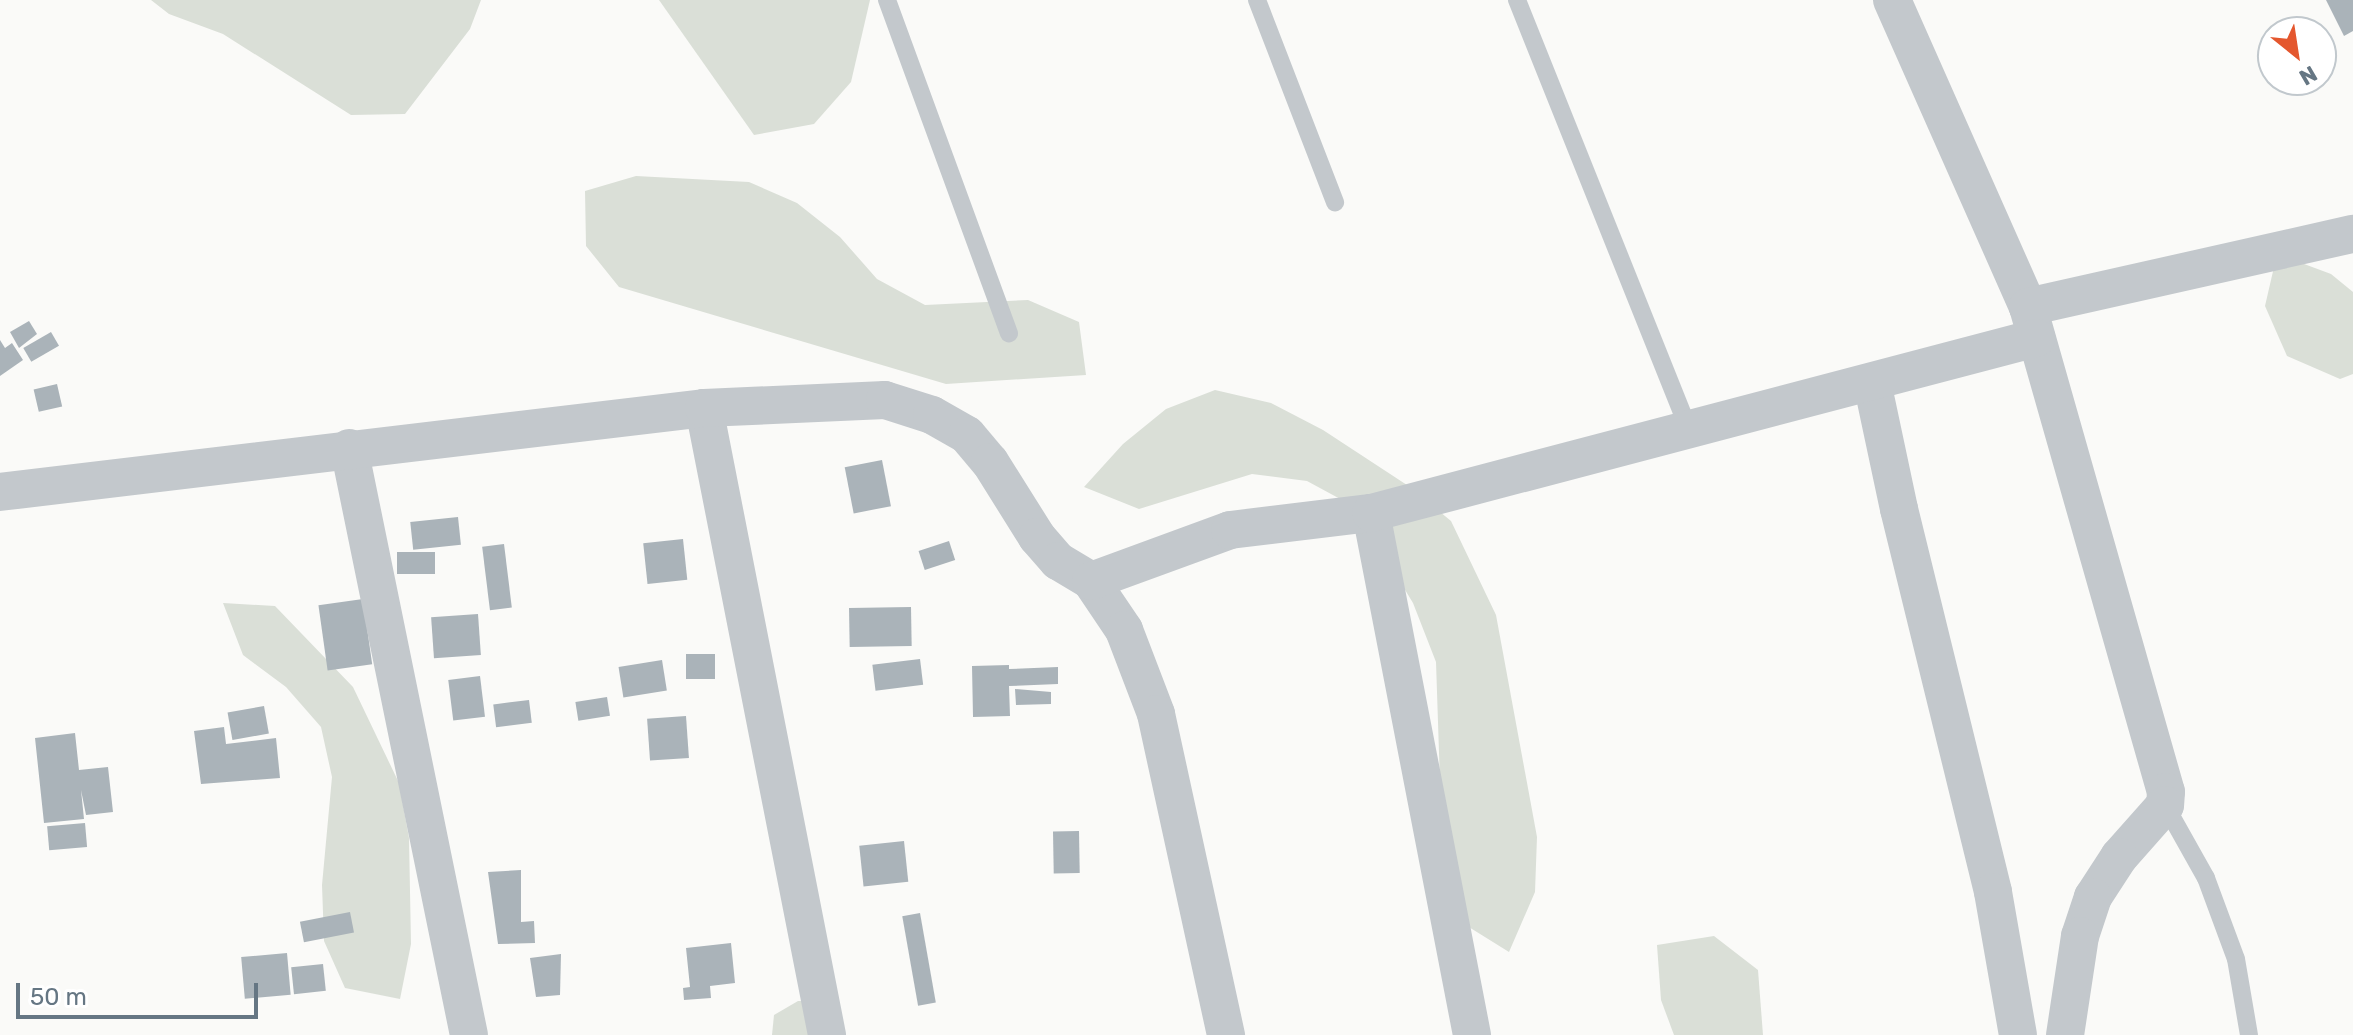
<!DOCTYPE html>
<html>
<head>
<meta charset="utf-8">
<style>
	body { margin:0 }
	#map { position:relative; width:2353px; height:1035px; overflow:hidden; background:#fafaf8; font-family:Rubik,sans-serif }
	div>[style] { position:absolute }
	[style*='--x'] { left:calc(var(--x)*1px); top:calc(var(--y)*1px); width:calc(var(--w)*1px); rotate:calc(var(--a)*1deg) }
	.green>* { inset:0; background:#dadfd7 }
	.building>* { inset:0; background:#aab3b9; transform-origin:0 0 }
	.service>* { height:18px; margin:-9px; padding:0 9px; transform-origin:9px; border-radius:9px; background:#c3c8cc }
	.minor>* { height:38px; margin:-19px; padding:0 19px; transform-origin:19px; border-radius:19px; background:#c3c8cc }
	span { translate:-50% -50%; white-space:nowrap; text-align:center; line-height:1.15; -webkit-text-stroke:8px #fff; paint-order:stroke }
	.north { position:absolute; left:2257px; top:16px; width:80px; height:80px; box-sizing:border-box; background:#fff; border:2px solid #c1c8cd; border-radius:50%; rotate:150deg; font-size:22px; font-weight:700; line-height:32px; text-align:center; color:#657683 }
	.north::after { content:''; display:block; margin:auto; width:28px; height:36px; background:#e4572e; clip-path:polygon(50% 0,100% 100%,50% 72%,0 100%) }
	.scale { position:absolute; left:16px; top:983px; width:242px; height:36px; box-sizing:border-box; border:4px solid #657683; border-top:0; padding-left:10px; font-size:24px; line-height:28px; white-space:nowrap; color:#657683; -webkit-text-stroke:6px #fff; paint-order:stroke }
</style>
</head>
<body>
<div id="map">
	<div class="green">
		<div style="clip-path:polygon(151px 0,481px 0,470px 29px,405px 114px,351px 115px,223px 34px,169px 14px)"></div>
		<div style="clip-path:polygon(659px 0,870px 0,851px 82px,814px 124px,754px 135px)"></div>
		<div style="clip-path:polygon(636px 176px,749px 182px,797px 203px,840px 237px,877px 279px,925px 305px,1028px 300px,1079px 322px,1086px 375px,946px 384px,619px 287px,586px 246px,585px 191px)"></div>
		<div style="clip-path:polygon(2277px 254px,2331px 274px,2353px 292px,2353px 374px,2340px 379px,2287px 356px,2265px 306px)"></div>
		<div style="clip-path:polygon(1215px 390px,1271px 403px,1323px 430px,1410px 487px,1451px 521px,1496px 615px,1537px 837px,1535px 892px,1509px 952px,1464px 924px,1443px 873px,1436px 662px,1413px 603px,1355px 507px,1307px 481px,1252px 474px,1139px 509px,1084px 487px,1123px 444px,1166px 409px)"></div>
		<div style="clip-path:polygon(223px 603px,275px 606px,353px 687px,399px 783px,409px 838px,411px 944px,400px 999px,345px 988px,324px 941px,322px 885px,332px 777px,321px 727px,286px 687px,243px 655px)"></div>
		<div style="clip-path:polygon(1714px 936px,1758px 970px,1763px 1035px,1674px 1035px,1661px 1000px,1657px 945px)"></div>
		<div style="clip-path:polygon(798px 1001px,812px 1001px,843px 1028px,846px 1035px,772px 1035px,774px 1015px)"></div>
	</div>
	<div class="building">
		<div style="clip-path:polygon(2326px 0,2353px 0,2353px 31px,2344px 36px)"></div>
		<div style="clip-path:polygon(29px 321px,37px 334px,19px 348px,10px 332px)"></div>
		<div style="left:51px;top:332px;width:16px;height:32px;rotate:60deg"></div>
		<div style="clip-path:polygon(0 340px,5px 348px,12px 343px,23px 360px,0 376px)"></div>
		<div style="left:57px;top:384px;width:23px;height:24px;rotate:77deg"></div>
		<div style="left:882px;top:460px;width:47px;height:38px;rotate:79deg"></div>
		<div style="left:458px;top:517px;width:28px;height:48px;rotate:84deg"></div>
		<div style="left:683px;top:539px;width:41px;height:40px;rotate:84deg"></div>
		<div style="left:949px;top:541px;width:20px;height:32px;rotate:72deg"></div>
		<div style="left:504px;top:544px;width:64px;height:22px;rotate:83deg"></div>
		<div style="left:397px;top:552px;width:38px;height:22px"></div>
		<div style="left:363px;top:599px;width:66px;height:45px;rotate:82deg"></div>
		<div style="left:911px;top:607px;width:39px;height:62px;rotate:89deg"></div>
		<div style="left:478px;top:614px;width:41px;height:47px;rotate:86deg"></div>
		<div style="left:686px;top:654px;width:29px;height:25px"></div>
		<div style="left:920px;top:659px;width:26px;height:48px;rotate:83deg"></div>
		<div style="left:662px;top:660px;width:31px;height:44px;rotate:81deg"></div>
		<div style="clip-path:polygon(1009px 665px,1009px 669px,1058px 667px,1058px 684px,1009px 686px,1010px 716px,973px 717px,972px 666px)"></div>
		<div style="left:480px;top:676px;width:41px;height:32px;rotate:83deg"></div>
		<div style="clip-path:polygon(1015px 689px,1051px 692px,1051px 704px,1016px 705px)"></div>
		<div style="left:607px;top:697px;width:19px;height:32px;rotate:81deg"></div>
		<div style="left:529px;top:700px;width:23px;height:36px;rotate:83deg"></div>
		<div style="left:264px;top:706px;width:28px;height:37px;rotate:80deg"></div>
		<div style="left:686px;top:716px;width:42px;height:39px;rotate:86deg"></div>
		<div style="clip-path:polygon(224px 727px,226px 744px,276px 738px,280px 778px,201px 784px,194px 731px)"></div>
		<div style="clip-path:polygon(75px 733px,79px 770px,108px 767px,113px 812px,86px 815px,81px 790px,84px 819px,44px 823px,35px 738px)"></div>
		<div style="left:85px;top:823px;width:24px;height:38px;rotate:85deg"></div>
		<div style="left:1079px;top:831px;width:42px;height:26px;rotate:89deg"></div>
		<div style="left:904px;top:841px;width:41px;height:45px;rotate:84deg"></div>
		<div style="clip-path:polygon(521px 870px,521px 922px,534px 921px,535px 943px,498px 944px,488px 872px)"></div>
		<div style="left:350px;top:912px;width:21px;height:51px;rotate:79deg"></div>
		<div style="left:920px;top:913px;width:91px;height:18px;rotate:80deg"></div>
		<div style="clip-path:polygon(731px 943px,735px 983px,710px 986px,711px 998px,684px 1000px,683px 988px,690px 987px,686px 948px)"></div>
		<div style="left:287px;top:953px;width:42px;height:46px;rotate:85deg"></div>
		<div style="clip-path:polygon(561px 954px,560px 995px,536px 997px,530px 958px)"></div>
		<div style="left:323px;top:964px;width:27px;height:32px;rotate:84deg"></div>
	</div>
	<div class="service">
		<div style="--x:887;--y:0;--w:355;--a:69.9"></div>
		<div style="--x:1257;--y:0;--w:217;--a:68.9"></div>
		<div style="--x:1517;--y:0;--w:463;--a:68.2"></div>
		<div style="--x:2165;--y:805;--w:84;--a:60.7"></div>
		<div style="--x:2206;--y:878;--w:86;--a:69.7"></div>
		<div style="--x:2236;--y:959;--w:77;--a:80.3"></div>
	</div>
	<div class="minor">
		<div style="--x:1892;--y:0;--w:336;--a:66.1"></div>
		<div style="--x:2028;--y:307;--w:504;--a:74.12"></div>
		<div style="--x:2166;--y:792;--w:13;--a:94"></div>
		<div style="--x:2165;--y:805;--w:69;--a:131.5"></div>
		<div style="--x:2119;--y:857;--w:48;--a:123"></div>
		<div style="--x:2093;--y:897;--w:41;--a:108.4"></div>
		<div style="--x:2080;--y:936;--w:100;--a:98.6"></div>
		<div style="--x:2028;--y:307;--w:333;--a:-12.7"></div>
		<div style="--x:1872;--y:382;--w:130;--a:78"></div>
		<div style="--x:1899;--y:509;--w:394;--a:76.2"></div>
		<div style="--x:1993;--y:892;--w:145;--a:80.1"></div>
		<div style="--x:704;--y:408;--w:639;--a:78.9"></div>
		<div style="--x:349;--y:448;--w:599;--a:78.45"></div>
		<div style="--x:0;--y:492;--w:709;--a:-6.8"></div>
		<div style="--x:704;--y:408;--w:181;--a:-2.5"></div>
		<div style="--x:885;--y:400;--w:49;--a:17.7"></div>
		<div style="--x:932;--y:415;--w:40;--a:29.7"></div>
		<div style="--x:967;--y:435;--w:35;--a:50"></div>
		<div style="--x:990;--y:462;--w:89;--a:57.9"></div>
		<div style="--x:1037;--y:537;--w:32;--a:49"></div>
		<div style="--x:1058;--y:561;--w:39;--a:31"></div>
		<div style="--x:1091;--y:581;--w:59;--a:56"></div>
		<div style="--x:1124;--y:630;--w:90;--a:69.1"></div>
		<div style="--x:1156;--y:714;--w:329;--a:77.7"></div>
		<div style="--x:1371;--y:513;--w:532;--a:79.05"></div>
		<div style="--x:1091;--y:581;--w:148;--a:-20.1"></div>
		<div style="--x:1230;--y:530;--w:142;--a:-6.9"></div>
		<div style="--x:1371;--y:513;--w:688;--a:-14.74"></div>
	</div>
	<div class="north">N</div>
	<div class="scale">50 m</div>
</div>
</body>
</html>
